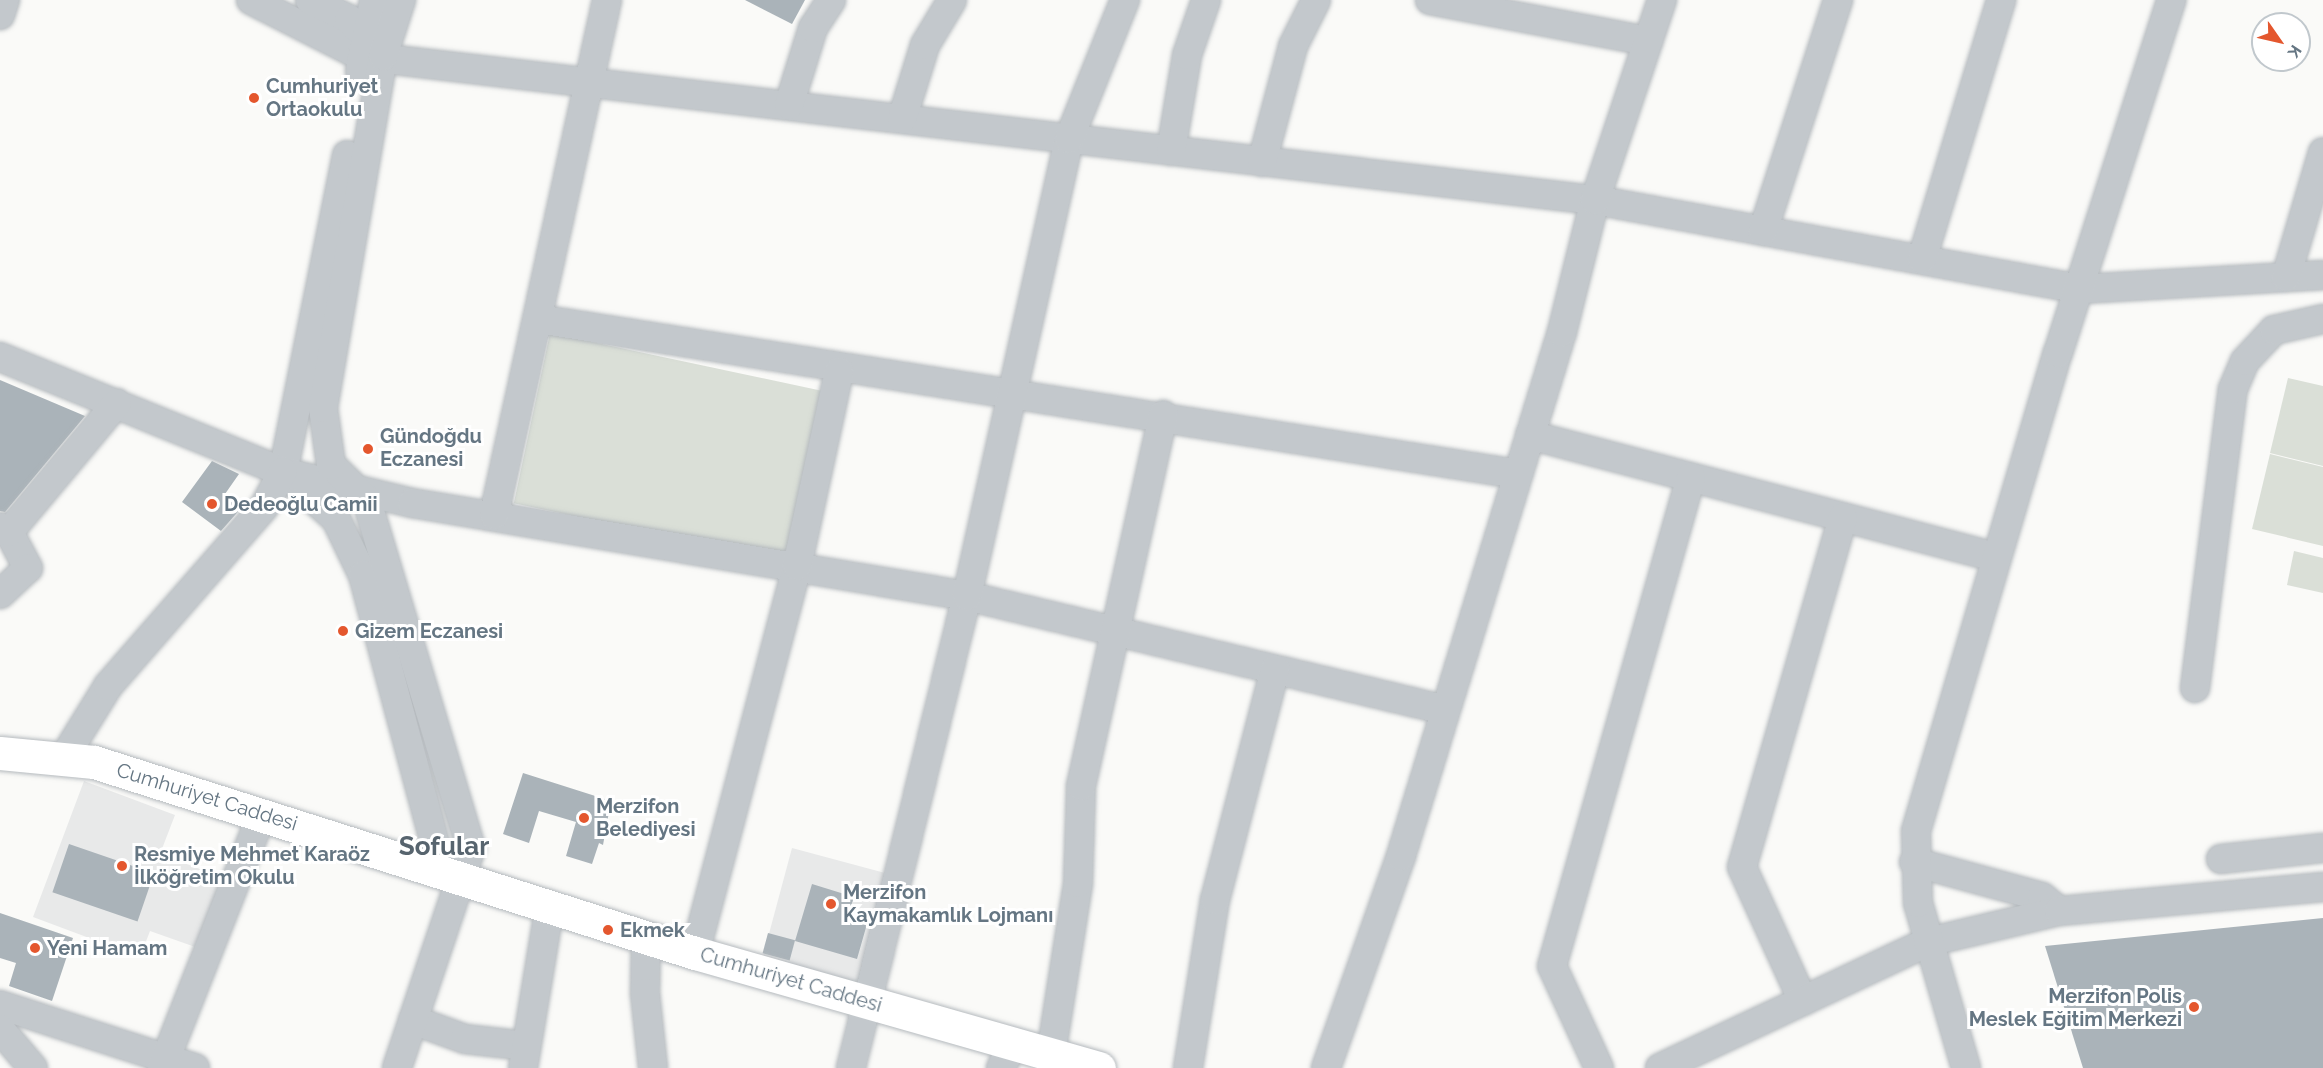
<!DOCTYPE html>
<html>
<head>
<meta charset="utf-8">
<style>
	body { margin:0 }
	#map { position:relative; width:2323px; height:1068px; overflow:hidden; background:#fafaf8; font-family:Raleway,sans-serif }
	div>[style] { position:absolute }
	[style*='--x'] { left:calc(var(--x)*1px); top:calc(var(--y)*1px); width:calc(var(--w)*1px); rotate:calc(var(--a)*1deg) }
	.built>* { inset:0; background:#e8e9e9; transform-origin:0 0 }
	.green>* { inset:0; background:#dadfd7; transform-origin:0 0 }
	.building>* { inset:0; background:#aab3b9; transform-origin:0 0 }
	.roads { filter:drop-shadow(0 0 2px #b5babe) drop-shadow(0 0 2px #b5babe) }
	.minor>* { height:28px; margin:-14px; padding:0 14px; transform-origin:14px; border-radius:14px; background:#c3c8cc }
	.major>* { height:33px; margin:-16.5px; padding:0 16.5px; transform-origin:16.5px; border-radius:16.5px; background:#fff }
	.dots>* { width:16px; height:16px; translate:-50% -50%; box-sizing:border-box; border:3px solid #fff; border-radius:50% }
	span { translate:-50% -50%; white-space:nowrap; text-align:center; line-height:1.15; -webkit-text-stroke:6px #fff; paint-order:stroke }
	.poi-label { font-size:20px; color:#657683; font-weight:700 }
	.left { translate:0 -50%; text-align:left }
	.right { translate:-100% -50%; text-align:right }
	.street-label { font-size:20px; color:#657683 }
	.district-label { font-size:26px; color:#57646e; font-weight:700 }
	.north { position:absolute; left:2251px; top:12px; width:60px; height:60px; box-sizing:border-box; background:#fff; border:2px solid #c1c8cd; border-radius:50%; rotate:124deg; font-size:16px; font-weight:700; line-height:24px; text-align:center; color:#657683 }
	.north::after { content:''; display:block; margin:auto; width:21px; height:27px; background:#e4572e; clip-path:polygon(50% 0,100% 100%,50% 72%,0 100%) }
</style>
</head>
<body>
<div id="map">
	<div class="built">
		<div style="clip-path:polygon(84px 781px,175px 815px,160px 854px,224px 878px,198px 948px,150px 931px,140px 957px,33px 917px)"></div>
		<div style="left:792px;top:848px;width:105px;height:114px;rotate:15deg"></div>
	</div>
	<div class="green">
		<div style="left:550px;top:333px;width:280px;height:174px;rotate:12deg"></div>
		<div style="clip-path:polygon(2288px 378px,2323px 386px,2323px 466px,2270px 453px)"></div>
		<div style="clip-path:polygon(2270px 454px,2323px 467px,2323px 546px,2252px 529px)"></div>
		<div style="clip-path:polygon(2294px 551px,2323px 558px,2323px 593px,2287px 585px)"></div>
	</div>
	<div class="building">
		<div style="clip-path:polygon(745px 0,805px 0,792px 24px)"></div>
		<div style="clip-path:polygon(0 380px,85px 416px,5px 512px,0 511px)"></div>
		<div style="clip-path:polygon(212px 461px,239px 474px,225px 494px,243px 506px,221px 531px,182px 502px)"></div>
		<div style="clip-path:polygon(523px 773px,611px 801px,603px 845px,599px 843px,592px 864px,566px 856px,576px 822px,539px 811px,529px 843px,503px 834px)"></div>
		<div style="left:69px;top:844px;width:90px;height:51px;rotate:19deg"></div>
		<div style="clip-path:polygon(812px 884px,854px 897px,847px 918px,867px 924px,857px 959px,795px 941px)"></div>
		<div style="clip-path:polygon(0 913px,73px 938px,52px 1001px,9px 986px,16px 963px,0 958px)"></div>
		<div style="clip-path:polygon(2323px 918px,2323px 1068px,2083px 1068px,2045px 946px)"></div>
		<div style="left:768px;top:933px;width:28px;height:21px;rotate:15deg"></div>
	</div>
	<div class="roads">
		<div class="minor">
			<div style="--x:251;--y:0;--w:123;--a:27"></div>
			<div style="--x:361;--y:56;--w:1242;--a:6.66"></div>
			<div style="--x:1595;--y:200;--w:495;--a:10.4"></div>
			<div style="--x:2082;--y:289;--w:241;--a:-3.3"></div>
			<div style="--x:310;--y:0;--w:43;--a:26"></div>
			<div style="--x:349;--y:19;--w:35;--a:47"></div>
			<div style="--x:1430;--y:0;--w:222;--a:10.7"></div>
			<div style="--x:0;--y:15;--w:16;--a:-72"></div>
			<div style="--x:360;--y:71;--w:72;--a:-78.8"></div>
			<div style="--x:789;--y:105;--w:81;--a:-72.7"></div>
			<div style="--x:813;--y:28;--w:33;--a:-57"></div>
			<div style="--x:902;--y:119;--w:77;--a:-72.7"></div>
			<div style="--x:925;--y:45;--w:52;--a:-59"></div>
			<div style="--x:1171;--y:151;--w:97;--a:-80.5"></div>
			<div style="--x:1187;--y:55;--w:58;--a:-70.9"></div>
			<div style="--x:347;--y:155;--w:323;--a:101.4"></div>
			<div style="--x:283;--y:472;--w:71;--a:41.6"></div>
			<div style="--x:336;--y:519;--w:62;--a:64.3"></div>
			<div style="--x:363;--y:575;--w:304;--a:75"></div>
			<div style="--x:1262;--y:162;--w:120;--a:-75"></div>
			<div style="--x:1293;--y:46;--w:51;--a:-63.4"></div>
			<div style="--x:1763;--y:231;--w:243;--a:-72"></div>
			<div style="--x:1922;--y:259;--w:271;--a:-73"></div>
			<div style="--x:2286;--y:277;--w:130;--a:-73.5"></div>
			<div style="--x:538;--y:319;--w:991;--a:9"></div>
			<div style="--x:0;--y:357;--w:305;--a:22.1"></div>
			<div style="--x:283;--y:472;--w:133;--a:13.5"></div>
			<div style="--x:412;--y:503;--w:563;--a:9.51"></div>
			<div style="--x:967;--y:596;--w:491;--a:13.4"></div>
			<div style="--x:1530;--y:435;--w:482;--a:14.7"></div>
			<div style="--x:494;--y:515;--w:527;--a:-77.62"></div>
			<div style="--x:0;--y:527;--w:10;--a:29"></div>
			<div style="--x:9;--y:532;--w:41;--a:62.2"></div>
			<div style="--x:28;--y:568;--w:38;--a:137"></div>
			<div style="--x:9;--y:532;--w:168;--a:-50.1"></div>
			<div style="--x:2195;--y:688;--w:301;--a:-82.8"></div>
			<div style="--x:2233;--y:389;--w:30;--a:-67"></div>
			<div style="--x:2245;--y:361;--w:42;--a:-46.9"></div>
			<div style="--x:2274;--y:330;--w:50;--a:-12.7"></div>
			<div style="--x:63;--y:759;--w:86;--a:-58.3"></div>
			<div style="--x:108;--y:686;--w:237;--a:-48.9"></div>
			<div style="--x:264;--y:507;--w:40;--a:-62"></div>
			<div style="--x:2221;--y:859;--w:103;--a:-6.2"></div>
			<div style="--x:1914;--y:862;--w:133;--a:15.3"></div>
			<div style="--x:2042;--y:897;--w:22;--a:39"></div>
			<div style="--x:646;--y:937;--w:56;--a:91"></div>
			<div style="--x:645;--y:993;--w:75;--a:83.9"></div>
			<div style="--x:695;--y:953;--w:400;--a:-75.2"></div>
			<div style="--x:797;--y:566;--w:199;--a:-77.8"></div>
			<div style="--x:1803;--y:1001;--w:147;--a:-114.5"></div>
			<div style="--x:1742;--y:867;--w:364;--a:-73.9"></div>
			<div style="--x:0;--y:1005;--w:205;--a:17.9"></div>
			<div style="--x:413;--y:1020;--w:55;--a:20.1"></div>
			<div style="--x:465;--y:1039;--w:61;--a:6.5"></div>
			<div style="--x:0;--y:1029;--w:51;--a:49.8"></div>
			<div style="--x:1051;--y:1054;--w:173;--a:-81"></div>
			<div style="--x:1078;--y:883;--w:97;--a:-88.2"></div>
			<div style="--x:1081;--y:786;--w:380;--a:-77.5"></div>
			<div style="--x:162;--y:1068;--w:273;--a:-68.5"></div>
			<div style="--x:397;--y:1068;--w:232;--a:-71.4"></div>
			<div style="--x:471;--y:848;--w:364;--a:-106.7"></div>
			<div style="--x:366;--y:499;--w:49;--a:-135.8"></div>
			<div style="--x:331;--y:465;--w:58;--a:-98"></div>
			<div style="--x:323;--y:408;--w:357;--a:-80.3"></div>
			<div style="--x:383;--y:56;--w:59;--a:-72.2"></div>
			<div style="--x:523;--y:1068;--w:165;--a:-80.6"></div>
			<div style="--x:851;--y:1068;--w:486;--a:-76.2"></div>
			<div style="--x:967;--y:596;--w:468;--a:-77.4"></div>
			<div style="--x:1069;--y:139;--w:150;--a:-68.1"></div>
			<div style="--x:1001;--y:1068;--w:29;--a:-63"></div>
			<div style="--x:1188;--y:1068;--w:170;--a:-80.9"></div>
			<div style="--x:1215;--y:900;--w:238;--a:-75.4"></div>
			<div style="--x:1326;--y:1068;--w:225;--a:-70.5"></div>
			<div style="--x:1401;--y:856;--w:548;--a:-72.92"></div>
			<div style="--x:1562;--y:332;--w:136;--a:-76"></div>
			<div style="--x:1595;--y:200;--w:211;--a:-71.5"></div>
			<div style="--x:1599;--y:1068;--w:112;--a:-114.7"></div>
			<div style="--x:1552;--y:966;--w:508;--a:-74.13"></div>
			<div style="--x:1660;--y:1068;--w:296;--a:-25.2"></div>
			<div style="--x:1928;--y:942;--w:135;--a:-13.3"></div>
			<div style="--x:2059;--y:911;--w:265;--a:-5.2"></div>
			<div style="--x:1966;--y:1068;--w:172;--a:-106.2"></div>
			<div style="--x:1918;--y:903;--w:72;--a:-91.6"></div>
			<div style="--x:1916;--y:831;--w:499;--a:-73.5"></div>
			<div style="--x:2058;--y:353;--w:371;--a:-72.2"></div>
		</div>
		<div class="major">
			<div style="--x:0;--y:753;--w:94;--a:5.5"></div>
			<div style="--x:94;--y:762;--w:631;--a:17.63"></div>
			<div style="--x:695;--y:953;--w:420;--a:15.9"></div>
		</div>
	</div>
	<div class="dots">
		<div style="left:254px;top:98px;background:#e4572e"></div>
		<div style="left:368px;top:449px;background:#e4572e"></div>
		<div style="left:212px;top:504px;background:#e4572e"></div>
		<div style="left:343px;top:631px;background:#e4572e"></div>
		<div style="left:584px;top:818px;background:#e4572e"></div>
		<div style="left:122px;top:866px;background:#e4572e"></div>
		<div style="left:831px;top:904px;background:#e4572e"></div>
		<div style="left:608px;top:930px;background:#e4572e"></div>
		<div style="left:35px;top:948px;background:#e4572e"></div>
		<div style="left:2194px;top:1007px;background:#e4572e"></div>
	</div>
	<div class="poi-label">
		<span class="left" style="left:266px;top:98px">Cumhuriyet<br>Ortaokulu</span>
		<span class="left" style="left:380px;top:448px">Gündoğdu<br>Eczanesi</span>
		<span class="left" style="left:224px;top:504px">Dedeoğlu Camii</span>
		<span class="left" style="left:355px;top:631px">Gizem Eczanesi</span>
		<span class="left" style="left:596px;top:818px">Merzifon<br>Belediyesi</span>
		<span class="left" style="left:134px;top:866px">Resmiye Mehmet Karaöz<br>İlköğretim Okulu</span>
		<span class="left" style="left:843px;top:904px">Merzifon<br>Kaymakamlık Lojmanı</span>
		<span class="left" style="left:620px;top:930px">Ekmek</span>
		<span class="left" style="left:47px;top:948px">Yeni Hamam</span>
		<span class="right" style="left:2182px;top:1008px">Merzifon Polis<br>Meslek Eğitim Merkezi</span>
	</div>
	<div class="street-label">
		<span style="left:207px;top:797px;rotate:17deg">Cumhuriyet Caddesi</span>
		<span style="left:791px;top:980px;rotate:16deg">Cumhuriyet Caddesi</span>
	</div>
	<div class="district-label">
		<span style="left:444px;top:847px">Sofular</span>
	</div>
	<div class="north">K</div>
</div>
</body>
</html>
